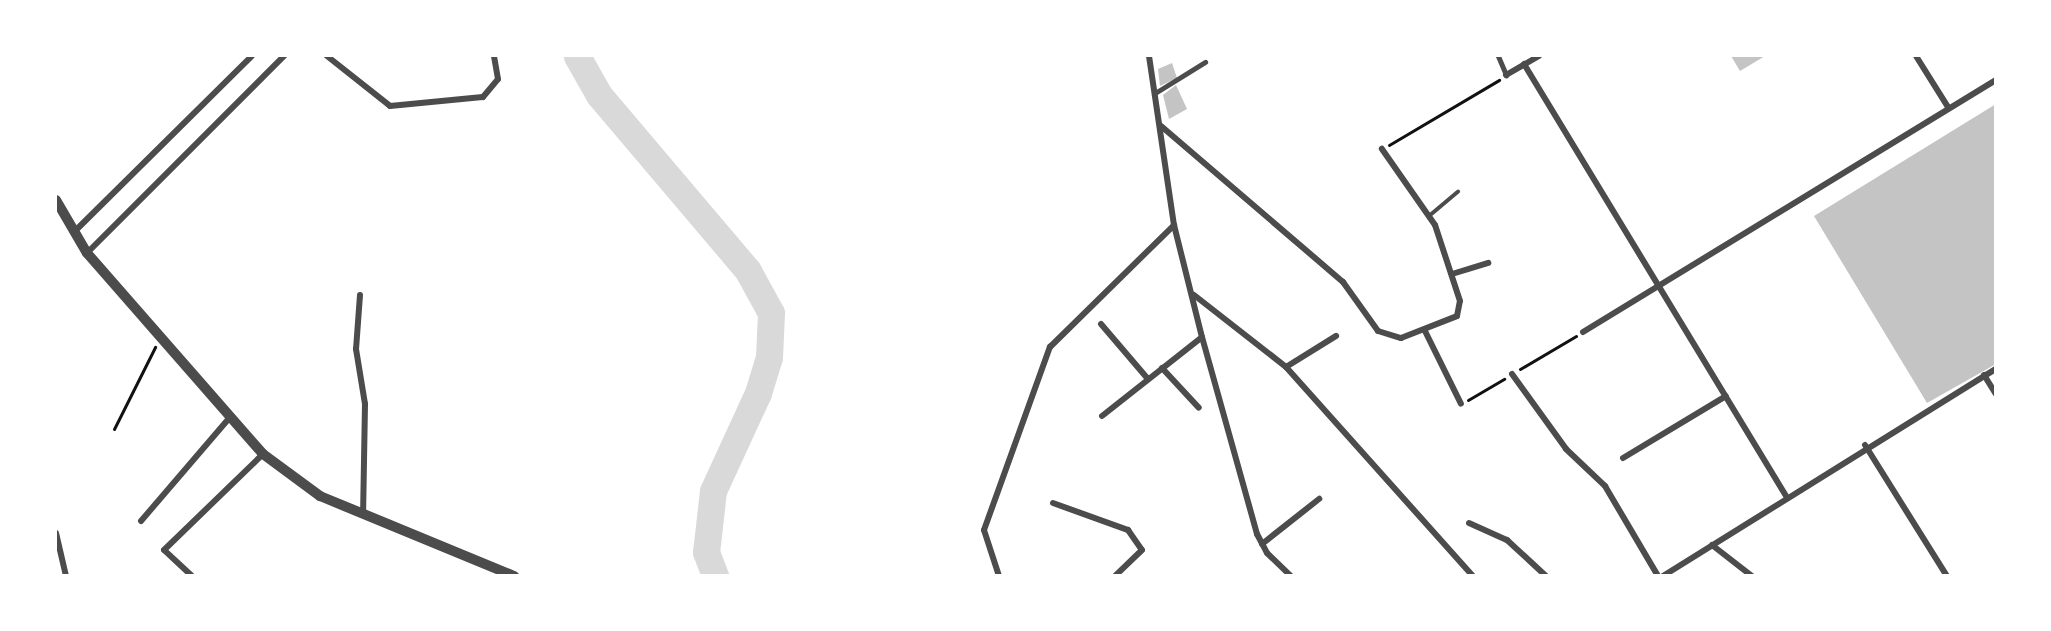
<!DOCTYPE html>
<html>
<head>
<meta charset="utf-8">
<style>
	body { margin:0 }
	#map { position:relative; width:2051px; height:631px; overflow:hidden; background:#fff; font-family:Mulish,sans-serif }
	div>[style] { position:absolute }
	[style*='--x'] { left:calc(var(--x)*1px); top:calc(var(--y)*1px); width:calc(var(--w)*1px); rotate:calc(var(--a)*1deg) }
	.river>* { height:27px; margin:-13.5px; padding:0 13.5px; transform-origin:13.5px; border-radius:13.5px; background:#d9d9d9 }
	.building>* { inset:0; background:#c4c4c4 }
	.path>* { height:3px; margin:-1.5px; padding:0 1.5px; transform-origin:1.5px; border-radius:1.5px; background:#111 }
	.service>* { height:4px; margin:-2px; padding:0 2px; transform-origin:2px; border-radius:2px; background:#4c4c4c }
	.pedestrian>* { height:5px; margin:-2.5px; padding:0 2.5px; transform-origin:2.5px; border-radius:2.5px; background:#4c4c4c }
	.minor>* { height:6px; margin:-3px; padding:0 3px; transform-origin:3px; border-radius:3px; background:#4c4c4c }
	.tertiary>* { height:10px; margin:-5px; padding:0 5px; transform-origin:5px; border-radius:5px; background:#4c4c4c }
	span { translate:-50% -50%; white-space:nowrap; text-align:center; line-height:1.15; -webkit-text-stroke:5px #fff; paint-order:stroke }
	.frame { position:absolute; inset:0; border:57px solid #fff; pointer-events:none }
</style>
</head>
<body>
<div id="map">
	<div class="river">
		<div style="--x:577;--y:56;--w:45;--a:60.6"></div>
		<div style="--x:599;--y:95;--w:231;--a:49.7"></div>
		<div style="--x:748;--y:271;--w:48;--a:61.3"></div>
		<div style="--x:771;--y:313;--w:44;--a:92.6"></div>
		<div style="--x:769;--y:357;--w:38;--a:107"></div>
		<div style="--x:758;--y:393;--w:108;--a:114.7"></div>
		<div style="--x:713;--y:491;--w:61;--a:96.5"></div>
		<div style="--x:706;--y:552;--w:26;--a:69"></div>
	</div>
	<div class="building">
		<div style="clip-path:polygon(1731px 56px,1765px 56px,1740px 71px)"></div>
		<div style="clip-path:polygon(1172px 63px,1177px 78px,1160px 86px,1158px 69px)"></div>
		<div style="clip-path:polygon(1176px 85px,1187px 109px,1169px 119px,1163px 95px)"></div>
		<div style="clip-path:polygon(1996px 104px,1996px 364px,1927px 403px,1814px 216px)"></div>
	</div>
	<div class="path">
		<div style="--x:1389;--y:145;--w:128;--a:-30.6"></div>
		<div style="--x:1520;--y:369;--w:65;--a:-30.5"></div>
		<div style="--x:1468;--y:400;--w:42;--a:-30.3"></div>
		<div style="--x:114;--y:429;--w:92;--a:-63.4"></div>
	</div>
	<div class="service">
		<div style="--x:1429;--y:216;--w:38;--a:-40"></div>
	</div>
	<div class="pedestrian">
		<div style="--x:1498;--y:56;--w:21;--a:67"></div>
		<div style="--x:1155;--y:93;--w:59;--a:-31.8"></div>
	</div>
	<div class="minor">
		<div style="--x:327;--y:56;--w:80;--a:38.4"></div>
		<div style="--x:390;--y:106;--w:93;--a:-5.5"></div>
		<div style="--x:483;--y:97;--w:23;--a:-50"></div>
		<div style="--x:498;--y:79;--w:23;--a:-100"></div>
		<div style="--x:1149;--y:56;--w:171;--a:81.6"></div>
		<div style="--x:1174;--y:225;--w:115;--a:76"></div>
		<div style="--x:1202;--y:337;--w:205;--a:74.4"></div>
		<div style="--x:1257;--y:534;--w:21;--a:62"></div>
		<div style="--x:1267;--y:553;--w:33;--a:44"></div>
		<div style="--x:1916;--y:56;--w:60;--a:57.9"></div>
		<div style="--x:1524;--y:64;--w:505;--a:58.76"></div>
		<div style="--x:1506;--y:75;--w:38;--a:-30"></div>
		<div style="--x:1161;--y:126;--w:240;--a:40.6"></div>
		<div style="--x:1343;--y:282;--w:60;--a:54.5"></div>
		<div style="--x:1378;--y:331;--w:24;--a:17"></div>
		<div style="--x:1401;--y:338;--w:60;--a:-21.4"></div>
		<div style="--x:1457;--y:316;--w:15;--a:-79"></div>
		<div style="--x:1460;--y:301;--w:80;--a:-108.2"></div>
		<div style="--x:1435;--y:225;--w:93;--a:-124.9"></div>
		<div style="--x:74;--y:232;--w:250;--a:-44.7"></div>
		<div style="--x:87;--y:253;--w:279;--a:-45"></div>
		<div style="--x:1452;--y:274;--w:38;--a:-17"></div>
		<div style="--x:360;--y:295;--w:54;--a:94.2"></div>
		<div style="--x:356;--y:349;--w:56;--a:80.7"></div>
		<div style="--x:365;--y:404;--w:111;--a:91"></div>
		<div style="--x:1194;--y:295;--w:117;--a:38"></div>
		<div style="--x:1286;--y:367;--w:280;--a:48.2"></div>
		<div style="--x:1101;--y:324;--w:72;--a:49.5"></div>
		<div style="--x:1425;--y:331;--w:81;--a:63.7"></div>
		<div style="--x:1583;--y:332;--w:484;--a:-31.4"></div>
		<div style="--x:1286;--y:367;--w:59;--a:-31.8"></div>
		<div style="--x:1162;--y:368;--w:54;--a:47.2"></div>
		<div style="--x:1512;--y:374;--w:92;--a:54.2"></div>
		<div style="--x:1566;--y:449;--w:54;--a:43.5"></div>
		<div style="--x:1605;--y:486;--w:104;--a:59.5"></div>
		<div style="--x:1984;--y:375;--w:22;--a:58"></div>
		<div style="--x:1102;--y:416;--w:127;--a:-38.3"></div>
		<div style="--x:1865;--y:445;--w:155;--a:58"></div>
		<div style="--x:1623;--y:458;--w:120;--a:-31"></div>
		<div style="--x:1053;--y:503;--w:80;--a:19.8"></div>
		<div style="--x:1128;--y:530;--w:24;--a:55"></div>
		<div style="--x:1142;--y:550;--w:37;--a:136"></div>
		<div style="--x:141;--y:521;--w:137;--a:-49.4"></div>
		<div style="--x:1469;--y:523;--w:42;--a:24.1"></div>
		<div style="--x:1507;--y:540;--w:53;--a:42.7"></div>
		<div style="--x:56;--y:533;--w:44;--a:76.9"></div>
		<div style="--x:1262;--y:544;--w:73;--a:-38.3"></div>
		<div style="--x:1712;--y:545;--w:51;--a:37.8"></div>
		<div style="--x:192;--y:576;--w:38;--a:-137"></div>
		<div style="--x:164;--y:550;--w:138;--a:-44.1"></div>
		<div style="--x:999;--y:576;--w:48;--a:-108.1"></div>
		<div style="--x:984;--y:530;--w:195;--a:-70.2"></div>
		<div style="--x:1050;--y:347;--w:174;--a:-44.5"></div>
		<div style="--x:1663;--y:576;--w:392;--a:-31.9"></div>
	</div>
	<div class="tertiary">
		<div style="--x:56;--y:200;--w:61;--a:59.7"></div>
		<div style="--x:87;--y:253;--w:267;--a:48.8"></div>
		<div style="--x:263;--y:454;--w:71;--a:36.4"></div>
		<div style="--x:320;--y:496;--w:210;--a:22.4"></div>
	</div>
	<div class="frame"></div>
</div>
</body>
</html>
